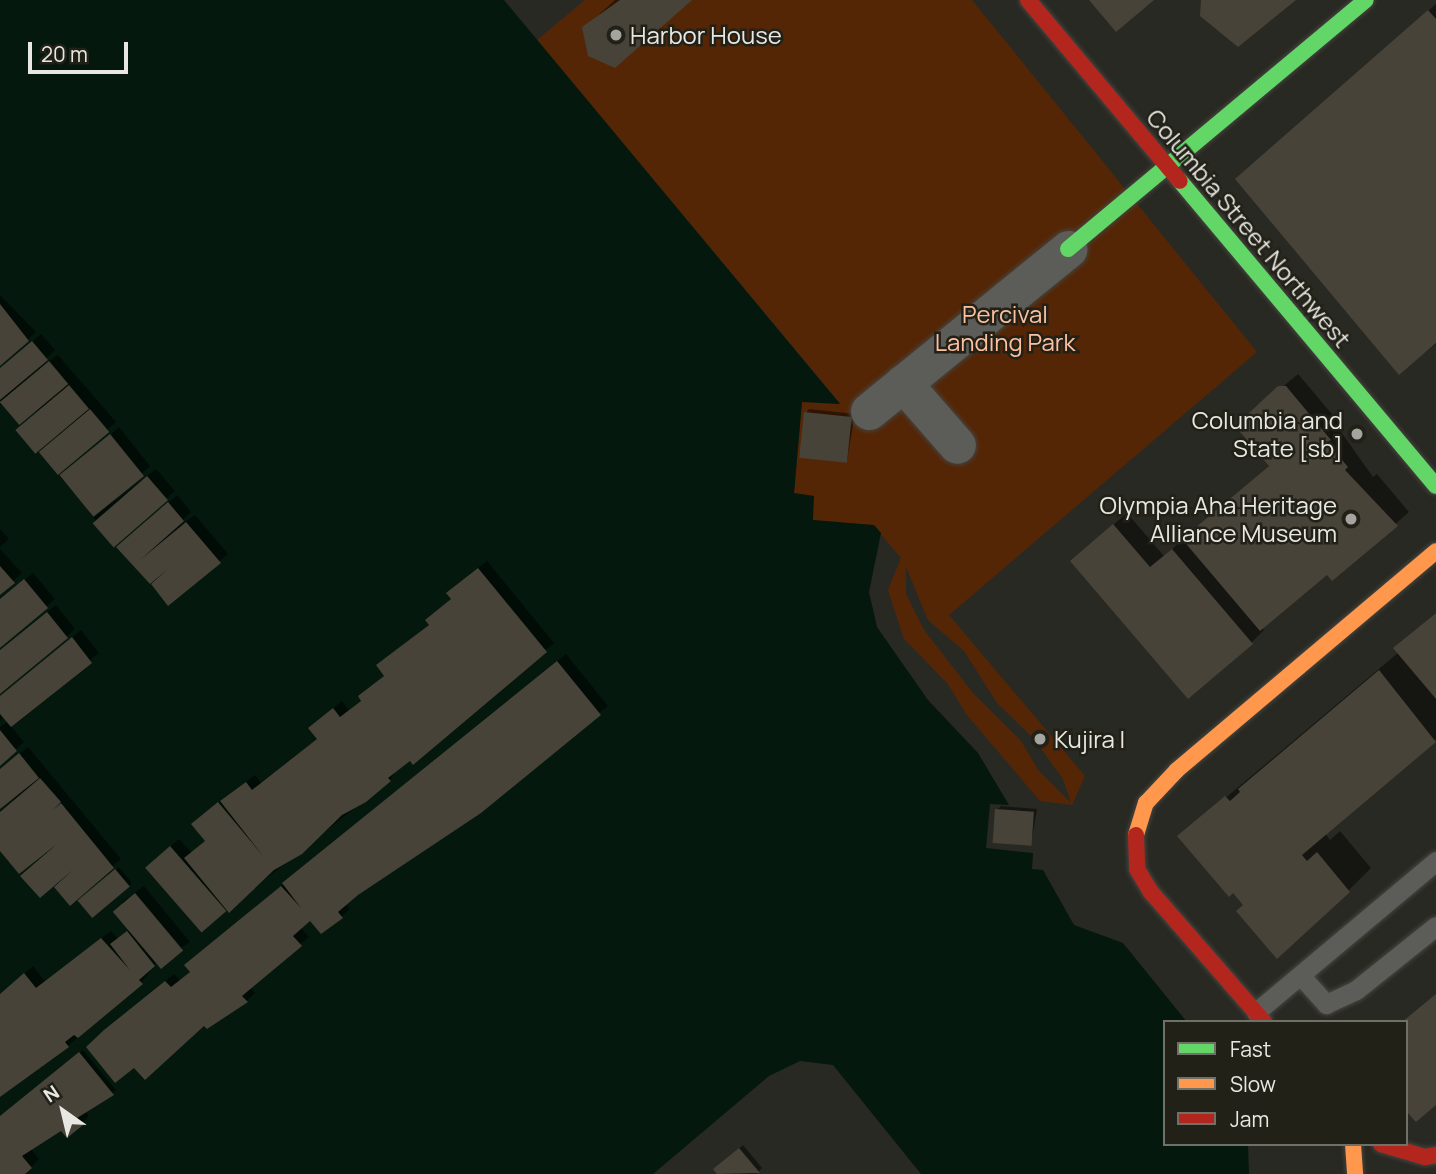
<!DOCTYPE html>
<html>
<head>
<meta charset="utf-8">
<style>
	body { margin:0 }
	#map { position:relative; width:1436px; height:1174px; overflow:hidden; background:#292923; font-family:Manrope,sans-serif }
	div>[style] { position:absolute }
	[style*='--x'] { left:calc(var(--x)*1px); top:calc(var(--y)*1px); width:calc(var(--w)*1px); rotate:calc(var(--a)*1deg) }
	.green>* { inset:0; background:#552606 }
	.water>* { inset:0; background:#04180d }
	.shadow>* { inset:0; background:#0007 }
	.building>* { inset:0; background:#484339; transform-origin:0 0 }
	.roads { filter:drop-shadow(0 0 2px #45443f) drop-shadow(0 0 2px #45443f) }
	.lane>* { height:19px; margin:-9.5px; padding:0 9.5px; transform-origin:9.5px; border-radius:9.5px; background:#5c5c58 }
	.street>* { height:37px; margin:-18.5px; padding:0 18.5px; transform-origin:18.5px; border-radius:18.5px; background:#5c5c58 }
	.fast>* { height:16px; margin:-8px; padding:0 8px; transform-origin:8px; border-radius:8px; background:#63d668 }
	.slow>* { height:16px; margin:-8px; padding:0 8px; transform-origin:8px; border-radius:8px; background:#ff974d }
	.jam>* { height:16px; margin:-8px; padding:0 8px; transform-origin:8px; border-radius:8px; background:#b3261e }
	.dots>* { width:19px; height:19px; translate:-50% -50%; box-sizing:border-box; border:4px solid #212118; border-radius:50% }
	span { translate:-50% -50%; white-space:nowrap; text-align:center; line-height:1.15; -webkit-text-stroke:5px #212118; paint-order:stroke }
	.poi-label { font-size:24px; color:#e8e7e1 }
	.left { translate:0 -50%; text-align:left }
	.right { translate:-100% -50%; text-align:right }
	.street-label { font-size:24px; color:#e8e7e1 }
	.park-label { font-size:24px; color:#febf9f }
	.legend { position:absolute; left:1163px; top:1020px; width:245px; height:126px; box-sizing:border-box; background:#212118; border:2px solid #717068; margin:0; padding:9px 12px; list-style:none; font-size:21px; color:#e8e7e1 }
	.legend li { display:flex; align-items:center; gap:14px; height:35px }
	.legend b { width:35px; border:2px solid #717068 }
	.north { position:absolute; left:28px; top:1076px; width:70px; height:70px; -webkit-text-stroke:5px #212118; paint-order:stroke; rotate:326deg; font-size:19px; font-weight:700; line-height:28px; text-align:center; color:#e8e7e1 }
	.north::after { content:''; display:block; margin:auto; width:24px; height:32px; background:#e8e7e1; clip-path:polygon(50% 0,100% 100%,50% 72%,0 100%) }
	.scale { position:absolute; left:28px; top:42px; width:100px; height:32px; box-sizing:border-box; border:4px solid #e8e7e1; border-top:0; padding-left:9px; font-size:21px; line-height:24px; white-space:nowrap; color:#e8e7e1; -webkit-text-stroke:5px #212118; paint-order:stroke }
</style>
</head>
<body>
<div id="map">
	<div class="green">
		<div style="clip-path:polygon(evenodd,585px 0,972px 0,1257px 352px,949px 615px,1085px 776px,1072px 805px,1040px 801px,967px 715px,947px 683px,904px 639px,888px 590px,901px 558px,874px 526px,813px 520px,794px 494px,802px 401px,840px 403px,537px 40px,585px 0,906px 567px,928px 620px,964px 651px,997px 703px,1035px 740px,1063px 779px,1071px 803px,1039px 771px,1021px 741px,973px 693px,924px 630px,906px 594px,906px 567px)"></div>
	</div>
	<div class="water">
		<div style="clip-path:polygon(0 0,504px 0,840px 404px,802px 402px,794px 493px,814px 496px,813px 520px,874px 525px,881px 533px,869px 592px,877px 627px,928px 700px,978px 753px,1009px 805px,990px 804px,986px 848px,1033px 853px,1032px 869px,1043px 870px,1074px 925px,1123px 943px,1187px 1022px,1165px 1022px,1165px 1144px,1248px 1144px,1249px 1174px,921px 1174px,833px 1065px,800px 1061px,769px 1076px,653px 1174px,0 1174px)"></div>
	</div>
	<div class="shadow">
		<div style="clip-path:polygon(615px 0,690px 0,584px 28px)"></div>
		<div style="clip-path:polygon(1436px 4px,1436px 344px,1399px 372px,1246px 171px)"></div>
		<div style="clip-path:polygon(0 295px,36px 332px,0 364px)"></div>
		<div style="clip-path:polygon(41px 334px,55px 350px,32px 372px,58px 355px,116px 422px,58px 473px,18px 431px,49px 403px,18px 423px,0 399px,0 369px)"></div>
		<div style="clip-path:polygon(1298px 374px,1342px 426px,1339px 429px,1373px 477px,1377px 474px,1409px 512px,1332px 579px,1327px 573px,1262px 627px,1264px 630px,1252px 642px,1188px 697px,1085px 549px,1127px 513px,1164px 556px,1270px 465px,1250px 414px)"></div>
		<div style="clip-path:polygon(809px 409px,855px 414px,847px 460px,806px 413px)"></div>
		<div style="clip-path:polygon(119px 427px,150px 466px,110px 505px,156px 469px,175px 491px,114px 545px,63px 477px)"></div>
		<div style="clip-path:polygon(177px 495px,191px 512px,170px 532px,195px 515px,228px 554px,168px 603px,118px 547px)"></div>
		<div style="clip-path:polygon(0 529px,9px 539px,0 547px)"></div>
		<div style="clip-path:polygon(0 549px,22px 573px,0 593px)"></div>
		<div style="clip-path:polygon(487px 561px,554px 643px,413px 762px,410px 759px,396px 770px,390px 780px,200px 931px,155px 859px,179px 839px,192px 853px,207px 841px,201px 816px,255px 775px,261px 783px,319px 738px,310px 728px,342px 701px,349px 710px,363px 700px,360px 696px,385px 675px,378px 665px,430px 624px,453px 598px,457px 585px)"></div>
		<div style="clip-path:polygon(33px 573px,55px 599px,0 645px,0 600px)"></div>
		<div style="clip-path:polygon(56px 605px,75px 629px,0 692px,0 650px)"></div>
		<div style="clip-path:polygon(1436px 613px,1436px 739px,1325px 833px,1330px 840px,1340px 831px,1371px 868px,1348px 891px,1245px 905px,1180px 836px,1399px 652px,1408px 636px)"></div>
		<div style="clip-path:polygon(81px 630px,99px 653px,10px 725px,24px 742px,0 764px,0 727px,8px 721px,4px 717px,0 721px,0 697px)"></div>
		<div style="clip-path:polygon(566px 654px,608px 706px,345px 903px,350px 909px,341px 917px,311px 918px,300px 927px,309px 937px,250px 987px,255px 993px,247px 1001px,207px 1027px,205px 1023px,114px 1022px,174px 974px,180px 980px,191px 971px,194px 957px)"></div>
		<div style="clip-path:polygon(28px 747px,121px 859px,70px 904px,54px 884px,43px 852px,0 851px,0 812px,17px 797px,0 807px,0 769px)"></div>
		<div style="clip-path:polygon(1001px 806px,1037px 809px,1031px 844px,997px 810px)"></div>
		<div style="clip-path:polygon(119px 867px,132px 883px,129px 886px,84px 897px)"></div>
		<div style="clip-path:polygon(144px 886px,190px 942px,156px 963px,141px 983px,68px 1046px,0 1097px,0 994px,33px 966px,45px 981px,111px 931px,118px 939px,130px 930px,122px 902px)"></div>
		<div style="clip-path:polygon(83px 1050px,116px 1090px,85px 1111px,89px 1116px,81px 1124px,61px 1129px,30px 1148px,39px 1159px,24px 1174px,0 1174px,0 1117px)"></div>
		<div style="clip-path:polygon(743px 1145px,762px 1168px,756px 1174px,719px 1174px,715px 1169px)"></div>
	</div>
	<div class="building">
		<div style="clip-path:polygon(620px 0,692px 0,615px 68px,588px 56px,582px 27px)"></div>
		<div style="clip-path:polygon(1089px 0,1154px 0,1116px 32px)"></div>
		<div style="clip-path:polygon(1201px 0,1296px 0,1238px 47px,1200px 16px)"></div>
		<div style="clip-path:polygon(1428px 10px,1436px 19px,1436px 343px,1399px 375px,1235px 179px)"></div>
		<div style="clip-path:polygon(0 304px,29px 341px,0 366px)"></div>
		<div style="clip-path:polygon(32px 341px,48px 360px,0 400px,0 368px)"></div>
		<div style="left:49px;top:361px;width:30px;height:64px;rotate:50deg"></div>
		<div style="left:69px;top:385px;width:31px;height:70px;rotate:50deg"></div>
		<div style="clip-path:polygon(1278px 386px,1286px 386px,1331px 440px,1327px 442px,1348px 467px,1345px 470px,1398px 526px,1332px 581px,1327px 575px,1260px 631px,1182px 539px,1269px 466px,1235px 426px)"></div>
		<div style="left:90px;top:409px;width:30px;height:67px;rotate:50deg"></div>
		<div style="left:804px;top:412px;width:48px;height:46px;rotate:6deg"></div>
		<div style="left:110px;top:434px;width:54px;height:65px;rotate:51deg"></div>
		<div style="left:147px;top:476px;width:32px;height:72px;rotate:49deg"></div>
		<div style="clip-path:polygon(168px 502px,184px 521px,140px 560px,186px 522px,221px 563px,168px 606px,151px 584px,169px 568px,150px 584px,116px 547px)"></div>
		<div style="clip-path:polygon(1113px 524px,1150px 567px,1172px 549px,1253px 644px,1188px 699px,1070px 561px)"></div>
		<div style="clip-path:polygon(0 566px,15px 583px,0 595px)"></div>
		<div style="clip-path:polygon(478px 568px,547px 652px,413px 765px,410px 761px,388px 778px,391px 781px,366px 802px,342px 815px,302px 854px,274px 870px,229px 913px,184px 858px,205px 841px,191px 824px,218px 802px,263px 856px,220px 801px,246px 782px,252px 790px,317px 739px,308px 728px,333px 708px,340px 717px,361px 701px,358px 696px,384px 676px,376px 665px,429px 625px,425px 620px,451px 599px,446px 593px)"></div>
		<div style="clip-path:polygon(24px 579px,48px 608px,0 648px,0 599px)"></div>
		<div style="clip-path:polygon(47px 612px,68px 638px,0 694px,0 650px)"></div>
		<div style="clip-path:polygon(1436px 613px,1436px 699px,1393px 648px)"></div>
		<div style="clip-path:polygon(72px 637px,92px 663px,11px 727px,0 714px,0 696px)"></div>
		<div style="clip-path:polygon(557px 661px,601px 715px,481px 813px,358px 895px,338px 912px,343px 918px,321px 934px,310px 921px,293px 936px,302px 946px,242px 996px,248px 1002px,207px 1029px,204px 1026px,145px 1080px,134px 1068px,115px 1083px,86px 1047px,104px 1030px,165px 981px,171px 987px,190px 972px,184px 965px,281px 886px,301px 908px,282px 883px)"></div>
		<div style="clip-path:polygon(1379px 670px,1436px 742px,1302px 855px,1307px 861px,1317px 852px,1350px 892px,1277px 959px,1236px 911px,1243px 905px,1233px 893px,1229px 897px,1177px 836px,1225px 796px,1230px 801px,1240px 792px,1238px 789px)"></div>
		<div style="clip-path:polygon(0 730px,17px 751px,0 766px)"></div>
		<div style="clip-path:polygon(19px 753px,39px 778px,0 809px,0 769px)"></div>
		<div style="clip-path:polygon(40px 778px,61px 802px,52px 811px,61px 803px,114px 868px,70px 906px,54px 887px,74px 869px,40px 898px,20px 876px,57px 844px,19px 874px,0 851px,0 812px)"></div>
		<div style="left:995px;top:809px;width:39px;height:34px;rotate:4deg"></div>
		<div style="left:170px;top:846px;width:86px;height:33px;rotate:49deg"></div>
		<div style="left:115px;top:869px;width:23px;height:49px;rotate:50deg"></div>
		<div style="left:135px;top:893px;width:75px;height:29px;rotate:50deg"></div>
		<div style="clip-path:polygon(127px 931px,155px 966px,139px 980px,143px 984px,78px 1038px,74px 1035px,65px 1042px,69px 1047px,0 1097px,0 994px,24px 973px,36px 988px,101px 938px,130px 970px,110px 944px)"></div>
		<div style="clip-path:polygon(1436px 994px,1436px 1105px,1416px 1122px,1406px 1111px,1406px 1022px,1402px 1022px)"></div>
		<div style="clip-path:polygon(79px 1052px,114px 1095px,77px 1118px,83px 1125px,67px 1138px,61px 1131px,22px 1156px,32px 1168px,25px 1174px,0 1174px,0 1116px)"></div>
		<div style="clip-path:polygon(739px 1148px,760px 1173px,717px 1174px,713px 1169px)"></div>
	</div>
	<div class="roads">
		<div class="lane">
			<div style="--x:1301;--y:976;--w:38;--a:48"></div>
			<div style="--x:1326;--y:1004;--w:33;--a:-25"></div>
			<div style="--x:1356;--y:990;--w:102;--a:-38.7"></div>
			<div style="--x:1256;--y:1012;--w:235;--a:-40"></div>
		</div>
		<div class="street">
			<div style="--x:903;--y:383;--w:82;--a:48.9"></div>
			<div style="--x:869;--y:411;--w:257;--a:-39.1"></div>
		</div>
		<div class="fast">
			<div style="--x:1180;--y:181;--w:398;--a:50"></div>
			<div style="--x:1068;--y:249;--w:388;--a:-39.9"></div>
		</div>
		<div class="slow">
			<div style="--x:1136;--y:835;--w:34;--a:-73"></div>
			<div style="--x:1146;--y:803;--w:45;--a:-46.8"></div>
			<div style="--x:1177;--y:770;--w:339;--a:-40.2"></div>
			<div style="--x:1353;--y:1144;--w:30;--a:86"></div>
		</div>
		<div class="jam">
			<div style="--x:1028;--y:0;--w:236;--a:50"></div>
			<div style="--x:1136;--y:835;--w:34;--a:88"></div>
			<div style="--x:1137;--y:869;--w:27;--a:59"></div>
			<div style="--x:1151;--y:892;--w:172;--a:49"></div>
			<div style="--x:1381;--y:1144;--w:46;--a:16.5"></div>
			<div style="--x:1425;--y:1157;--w:11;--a:-10"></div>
		</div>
	</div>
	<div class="dots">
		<div style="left:616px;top:35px;background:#a5a49e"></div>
		<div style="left:1357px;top:434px;background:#a5a49e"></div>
		<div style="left:1351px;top:519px;background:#a5a49e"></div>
		<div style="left:1040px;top:739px;background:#a5a49e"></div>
	</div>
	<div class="poi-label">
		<span class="left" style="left:630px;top:35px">Harbor House</span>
		<span class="right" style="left:1343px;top:434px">Columbia and<br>State [sb]</span>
		<span class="right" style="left:1337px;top:519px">Olympia Aha Heritage<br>Alliance Museum</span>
		<span class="left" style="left:1054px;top:739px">Kujira I</span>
	</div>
	<div class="street-label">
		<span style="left:1249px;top:228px;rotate:50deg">Columbia Street Northwest</span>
	</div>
	<div class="park-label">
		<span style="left:1005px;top:328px">Percival<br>Landing Park</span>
	</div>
	<ul class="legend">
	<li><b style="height:9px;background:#63d668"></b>Fast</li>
	<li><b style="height:9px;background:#ff974d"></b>Slow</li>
	<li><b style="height:9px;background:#b3261e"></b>Jam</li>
	</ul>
	<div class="north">N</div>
	<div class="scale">20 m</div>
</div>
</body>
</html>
